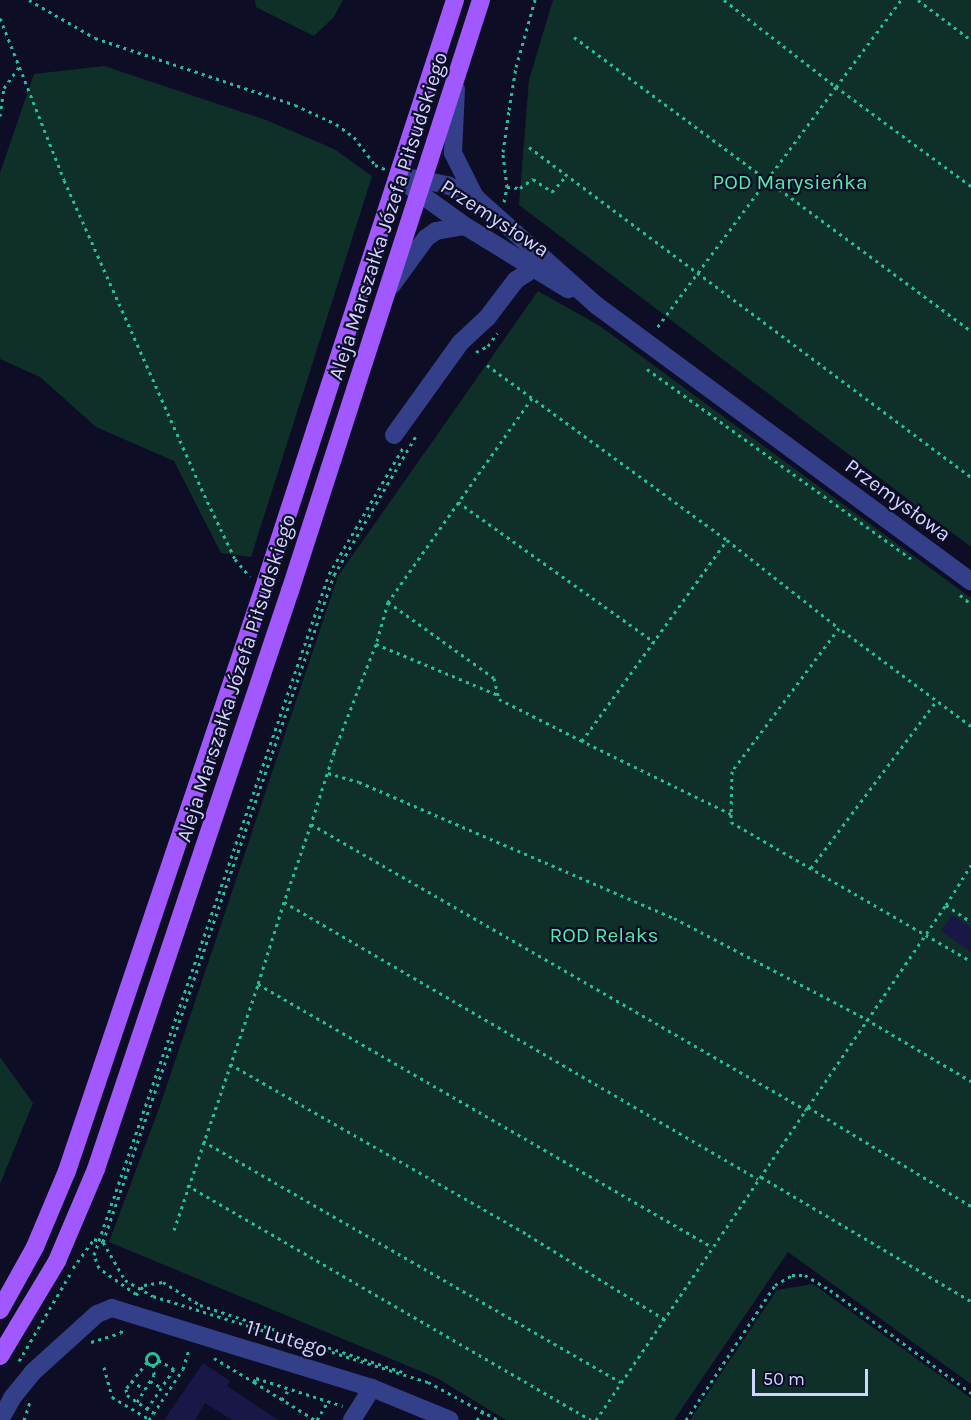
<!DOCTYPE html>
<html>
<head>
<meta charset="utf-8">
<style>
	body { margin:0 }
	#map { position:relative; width:971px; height:1420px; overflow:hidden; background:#0d0d26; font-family:Karla,sans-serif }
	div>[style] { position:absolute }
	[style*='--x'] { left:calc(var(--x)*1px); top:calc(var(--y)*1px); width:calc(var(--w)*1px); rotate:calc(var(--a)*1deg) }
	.green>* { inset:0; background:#0f3029 }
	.building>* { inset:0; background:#181748 }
	.path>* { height:3px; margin-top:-1.5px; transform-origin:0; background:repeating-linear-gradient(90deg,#24c09a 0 3px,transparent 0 7.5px) }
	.path>.ring { margin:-1.5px; padding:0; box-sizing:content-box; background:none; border:3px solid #24c09a; border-radius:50% }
	.minor>* { height:18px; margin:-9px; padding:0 9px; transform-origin:9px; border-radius:9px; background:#334089 }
	.major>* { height:18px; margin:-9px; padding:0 9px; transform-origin:9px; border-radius:9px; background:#a258ff }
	span { translate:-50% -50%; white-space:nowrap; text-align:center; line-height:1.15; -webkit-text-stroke:4.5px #0d0d26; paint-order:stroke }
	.park-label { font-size:21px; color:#53eaa8 }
	.street-label { font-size:21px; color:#d1d5ff }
	.scale { position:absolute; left:752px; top:1369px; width:116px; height:27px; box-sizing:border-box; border:3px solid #d1d5ff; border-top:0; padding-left:8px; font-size:18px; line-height:21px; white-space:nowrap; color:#d1d5ff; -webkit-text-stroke:4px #0d0d26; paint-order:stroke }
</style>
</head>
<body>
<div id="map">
	<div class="green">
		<div style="clip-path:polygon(255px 0,343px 0,334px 17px,314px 36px,256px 7px)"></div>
		<div style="clip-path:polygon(553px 0,971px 0,971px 547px,519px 205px,529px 80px)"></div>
		<div style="clip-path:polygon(104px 66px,266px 120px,334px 149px,372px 176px,251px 557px,221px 553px,174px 461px,96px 427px,40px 377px,0 359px,0 173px,34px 74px)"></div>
		<div style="clip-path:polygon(538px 291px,600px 326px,971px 598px,971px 1384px,788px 1252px,674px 1420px,506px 1420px,437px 1378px,109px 1242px,161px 1103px,338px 576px)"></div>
		<div style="clip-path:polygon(0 1057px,33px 1103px,0 1184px)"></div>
		<div style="clip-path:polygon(813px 1284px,971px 1398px,971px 1420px,690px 1420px,777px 1290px)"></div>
	</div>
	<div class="building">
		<div style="clip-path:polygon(952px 915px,971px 927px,971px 952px,941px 931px)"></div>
		<div style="clip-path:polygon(203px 1363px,230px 1381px,227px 1386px,278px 1420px,232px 1420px,205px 1403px,195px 1420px,164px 1420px)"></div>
	</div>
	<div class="path">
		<div style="--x:29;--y:0;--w:76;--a:29.9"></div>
		<div style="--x:95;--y:38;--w:211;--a:18.5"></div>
		<div style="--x:295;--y:105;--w:45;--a:24.9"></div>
		<div style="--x:336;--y:124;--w:22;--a:36"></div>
		<div style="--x:354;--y:137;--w:35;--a:53"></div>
		<div style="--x:375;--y:165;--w:11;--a:22"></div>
		<div style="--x:724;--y:0;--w:142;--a:37.8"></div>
		<div style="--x:836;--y:87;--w:109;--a:-53.2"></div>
		<div style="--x:918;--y:0;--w:66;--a:37"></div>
		<div style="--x:0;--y:18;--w:174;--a:68.4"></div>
		<div style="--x:64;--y:180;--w:337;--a:66"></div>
		<div style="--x:201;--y:488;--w:79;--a:64.4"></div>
		<div style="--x:235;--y:559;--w:23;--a:50"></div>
		<div style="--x:574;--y:37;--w:240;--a:36.5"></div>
		<div style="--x:767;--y:180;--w:186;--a:126.7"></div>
		<div style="--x:0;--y:116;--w:28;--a:-82"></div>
		<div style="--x:4;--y:88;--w:26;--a:-54"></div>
		<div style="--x:529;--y:147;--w:552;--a:36.75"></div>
		<div style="--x:971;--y:186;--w:167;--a:-143.7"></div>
		<div style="--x:836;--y:87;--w:116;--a:126.6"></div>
		<div style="--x:767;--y:180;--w:254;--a:36.5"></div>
		<div style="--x:507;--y:187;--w:13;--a:4"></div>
		<div style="--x:520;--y:188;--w:16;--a:-35"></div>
		<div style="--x:533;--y:179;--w:23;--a:34"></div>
		<div style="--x:552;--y:192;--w:23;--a:-49"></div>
		<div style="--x:504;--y:202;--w:15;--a:-79"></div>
		<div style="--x:507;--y:187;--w:35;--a:-97"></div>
		<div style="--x:503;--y:152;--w:42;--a:-81.9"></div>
		<div style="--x:509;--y:110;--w:44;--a:-80.8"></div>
		<div style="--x:516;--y:67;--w:70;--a:-74.2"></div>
		<div style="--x:476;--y:352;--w:13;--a:-27"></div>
		<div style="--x:488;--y:346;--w:16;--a:-55"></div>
		<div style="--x:487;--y:365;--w:297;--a:36.1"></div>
		<div style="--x:647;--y:369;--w:325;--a:35.7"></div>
		<div style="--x:532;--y:398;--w:250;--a:125.2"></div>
		<div style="--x:388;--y:602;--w:130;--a:35.6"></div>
		<div style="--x:494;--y:678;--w:22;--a:77"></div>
		<div style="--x:499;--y:699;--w:93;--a:26.8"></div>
		<div style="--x:458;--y:502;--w:241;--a:35.5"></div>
		<div style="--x:960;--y:595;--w:14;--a:39"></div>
		<div style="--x:388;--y:602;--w:44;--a:105.9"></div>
		<div style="--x:376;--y:644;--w:132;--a:22.7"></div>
		<div style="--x:376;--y:644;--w:116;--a:111.3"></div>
		<div style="--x:334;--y:752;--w:76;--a:107.7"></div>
		<div style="--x:311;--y:824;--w:572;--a:30.02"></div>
		<div style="--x:971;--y:726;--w:164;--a:-143.4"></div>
		<div style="--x:839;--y:628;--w:179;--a:126.8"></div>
		<div style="--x:732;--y:771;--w:43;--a:91.3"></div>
		<div style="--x:731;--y:814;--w:8;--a:90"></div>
		<div style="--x:731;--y:822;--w:277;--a:30.1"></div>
		<div style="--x:328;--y:773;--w:32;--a:16"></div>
		<div style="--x:359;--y:782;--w:343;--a:23.4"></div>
		<div style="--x:674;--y:918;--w:217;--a:27.7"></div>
		<div style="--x:866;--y:1019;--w:122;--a:30.6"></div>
		<div style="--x:731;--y:814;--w:166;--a:-153.9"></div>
		<div style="--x:582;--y:741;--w:248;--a:-54.2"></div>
		<div style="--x:727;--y:540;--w:142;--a:38.2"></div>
		<div style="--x:311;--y:824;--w:83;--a:109.1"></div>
		<div style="--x:284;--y:902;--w:549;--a:30.3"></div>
		<div style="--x:811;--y:868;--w:210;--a:-53.1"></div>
		<div style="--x:284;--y:902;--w:86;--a:107.6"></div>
		<div style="--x:258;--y:984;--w:525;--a:30.08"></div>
		<div style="--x:946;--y:905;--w:47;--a:-58"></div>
		<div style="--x:230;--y:1064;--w:344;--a:29.8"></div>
		<div style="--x:528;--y:1235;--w:160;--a:31.7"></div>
		<div style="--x:808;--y:1107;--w:245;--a:-55.7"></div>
		<div style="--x:946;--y:905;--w:30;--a:34"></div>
		<div style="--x:203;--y:1141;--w:482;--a:30"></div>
		<div style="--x:761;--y:1177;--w:244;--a:30.6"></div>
		<div style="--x:187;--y:1185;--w:467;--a:30.2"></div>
		<div style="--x:174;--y:1230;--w:260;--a:-71.1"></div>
		<div style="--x:103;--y:1242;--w:44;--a:59.9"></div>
		<div style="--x:125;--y:1280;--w:32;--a:30"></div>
		<div style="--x:153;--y:1296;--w:288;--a:17.4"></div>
		<div style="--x:428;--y:1382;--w:80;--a:28.5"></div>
		<div style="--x:73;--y:1268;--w:36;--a:-54"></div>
		<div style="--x:94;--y:1239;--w:9;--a:18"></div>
		<div style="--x:103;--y:1242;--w:706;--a:-70.9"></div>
		<div style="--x:334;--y:575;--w:164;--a:-59.5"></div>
		<div style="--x:136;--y:1294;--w:45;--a:-144.9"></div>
		<div style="--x:99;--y:1268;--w:14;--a:-111"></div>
		<div style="--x:94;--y:1255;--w:720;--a:-70.96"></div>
		<div style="--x:329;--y:574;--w:146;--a:-59.6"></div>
		<div style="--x:136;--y:1295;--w:13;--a:-51"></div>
		<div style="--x:144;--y:1285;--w:19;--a:-9"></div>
		<div style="--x:163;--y:1282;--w:44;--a:31.9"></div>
		<div style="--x:200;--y:1305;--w:213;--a:18.3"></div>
		<div style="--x:91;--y:1342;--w:31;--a:-17"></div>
		<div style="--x:121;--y:1333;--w:7;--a:-74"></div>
		<div class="ring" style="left:146px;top:1353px;width:9px;height:9px"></div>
		<div style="--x:214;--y:1358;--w:47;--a:31"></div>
		<div style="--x:254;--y:1382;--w:4;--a:-63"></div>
		<div style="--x:256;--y:1378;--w:91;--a:17.8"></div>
		<div style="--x:19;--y:1361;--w:101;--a:-59.6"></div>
		<div style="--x:147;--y:1362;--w:34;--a:128"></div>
		<div style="--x:126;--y:1389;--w:6;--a:81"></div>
		<div style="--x:127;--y:1395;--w:32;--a:34"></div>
		<div style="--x:104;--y:1367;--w:31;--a:75"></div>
		<div style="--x:112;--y:1397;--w:43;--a:30.7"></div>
		<div style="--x:131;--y:1381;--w:16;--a:30"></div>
		<div style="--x:150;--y:1381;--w:14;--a:30"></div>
		<div style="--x:254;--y:1382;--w:72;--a:31.9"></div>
		<div style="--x:282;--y:1400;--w:13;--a:-58"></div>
		<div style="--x:137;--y:1402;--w:32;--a:-58"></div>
		<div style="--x:154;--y:1375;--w:11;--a:-95"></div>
		<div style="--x:147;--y:1409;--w:48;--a:-56"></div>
		<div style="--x:174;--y:1369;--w:20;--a:-150"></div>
		<div style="--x:24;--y:1420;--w:19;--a:-72"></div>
		<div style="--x:149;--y:1420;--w:61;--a:-56.3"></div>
		<div style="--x:183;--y:1369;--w:21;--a:-73"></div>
		<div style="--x:317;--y:1420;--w:22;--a:-60"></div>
		<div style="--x:477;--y:1420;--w:12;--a:-55"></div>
		<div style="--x:596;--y:1420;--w:378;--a:-55.9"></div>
		<div style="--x:808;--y:1107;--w:191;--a:31.3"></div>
		<div style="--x:686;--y:1420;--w:162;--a:-56.6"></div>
		<div style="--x:775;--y:1285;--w:20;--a:-30"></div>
		<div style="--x:792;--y:1275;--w:13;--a:0"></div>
		<div style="--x:805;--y:1275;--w:29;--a:31"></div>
		<div style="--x:830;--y:1290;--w:175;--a:36.1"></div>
	</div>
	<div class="minor">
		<div style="--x:456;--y:89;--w:64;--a:92.7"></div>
		<div style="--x:453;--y:153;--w:49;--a:63.4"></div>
		<div style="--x:398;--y:175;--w:50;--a:11.5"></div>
		<div style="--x:447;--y:185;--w:32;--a:24"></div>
		<div style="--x:476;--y:198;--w:161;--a:41.7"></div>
		<div style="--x:596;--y:305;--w:466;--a:36.4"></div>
		<div style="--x:408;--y:185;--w:70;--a:35.7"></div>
		<div style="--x:465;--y:226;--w:121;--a:31.5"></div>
		<div style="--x:392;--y:285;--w:58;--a:-54.1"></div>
		<div style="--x:426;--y:238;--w:12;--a:-35"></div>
		<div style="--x:436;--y:231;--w:29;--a:-10"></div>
		<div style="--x:394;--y:435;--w:113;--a:-54.3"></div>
		<div style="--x:460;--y:343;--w:37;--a:-43"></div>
		<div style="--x:487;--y:318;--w:48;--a:-52.7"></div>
		<div style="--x:516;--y:280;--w:31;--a:-33"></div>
		<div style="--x:0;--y:1420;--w:25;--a:-61"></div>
		<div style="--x:12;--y:1398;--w:33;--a:-51"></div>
		<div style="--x:33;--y:1372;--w:86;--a:-42.2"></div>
		<div style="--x:97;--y:1314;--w:16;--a:-22"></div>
		<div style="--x:112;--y:1308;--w:272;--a:17.1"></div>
		<div style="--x:372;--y:1388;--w:84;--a:22.3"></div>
		<div style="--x:352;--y:1420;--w:38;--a:-58"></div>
	</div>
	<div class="major">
		<div style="--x:0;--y:1310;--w:72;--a:-60.9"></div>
		<div style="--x:35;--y:1247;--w:82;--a:-67.2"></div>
		<div style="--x:67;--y:1171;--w:623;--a:-71.36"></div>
		<div style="--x:266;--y:581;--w:611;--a:-71.98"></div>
		<div style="--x:0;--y:1356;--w:111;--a:-59"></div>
		<div style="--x:57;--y:1261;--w:100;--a:-67"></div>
		<div style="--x:96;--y:1169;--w:610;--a:-71.45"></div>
		<div style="--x:290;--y:591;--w:621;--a:-72.09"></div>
	</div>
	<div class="park-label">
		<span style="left:790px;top:182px">POD Marysieńka</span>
		<span style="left:604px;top:935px">ROD Relaks</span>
	</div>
	<div class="street-label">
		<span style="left:388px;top:216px;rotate:-72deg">Aleja Marszałka Józefa Piłsudskiego</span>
		<span style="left:495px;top:218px;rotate:33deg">Przemysłowa</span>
		<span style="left:898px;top:500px;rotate:36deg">Przemysłowa</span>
		<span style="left:236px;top:678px;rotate:-72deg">Aleja Marszałka Józefa Piłsudskiego</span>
		<span style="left:287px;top:1338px;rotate:17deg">11 Lutego</span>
	</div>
	<div class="scale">50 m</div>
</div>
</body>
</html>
